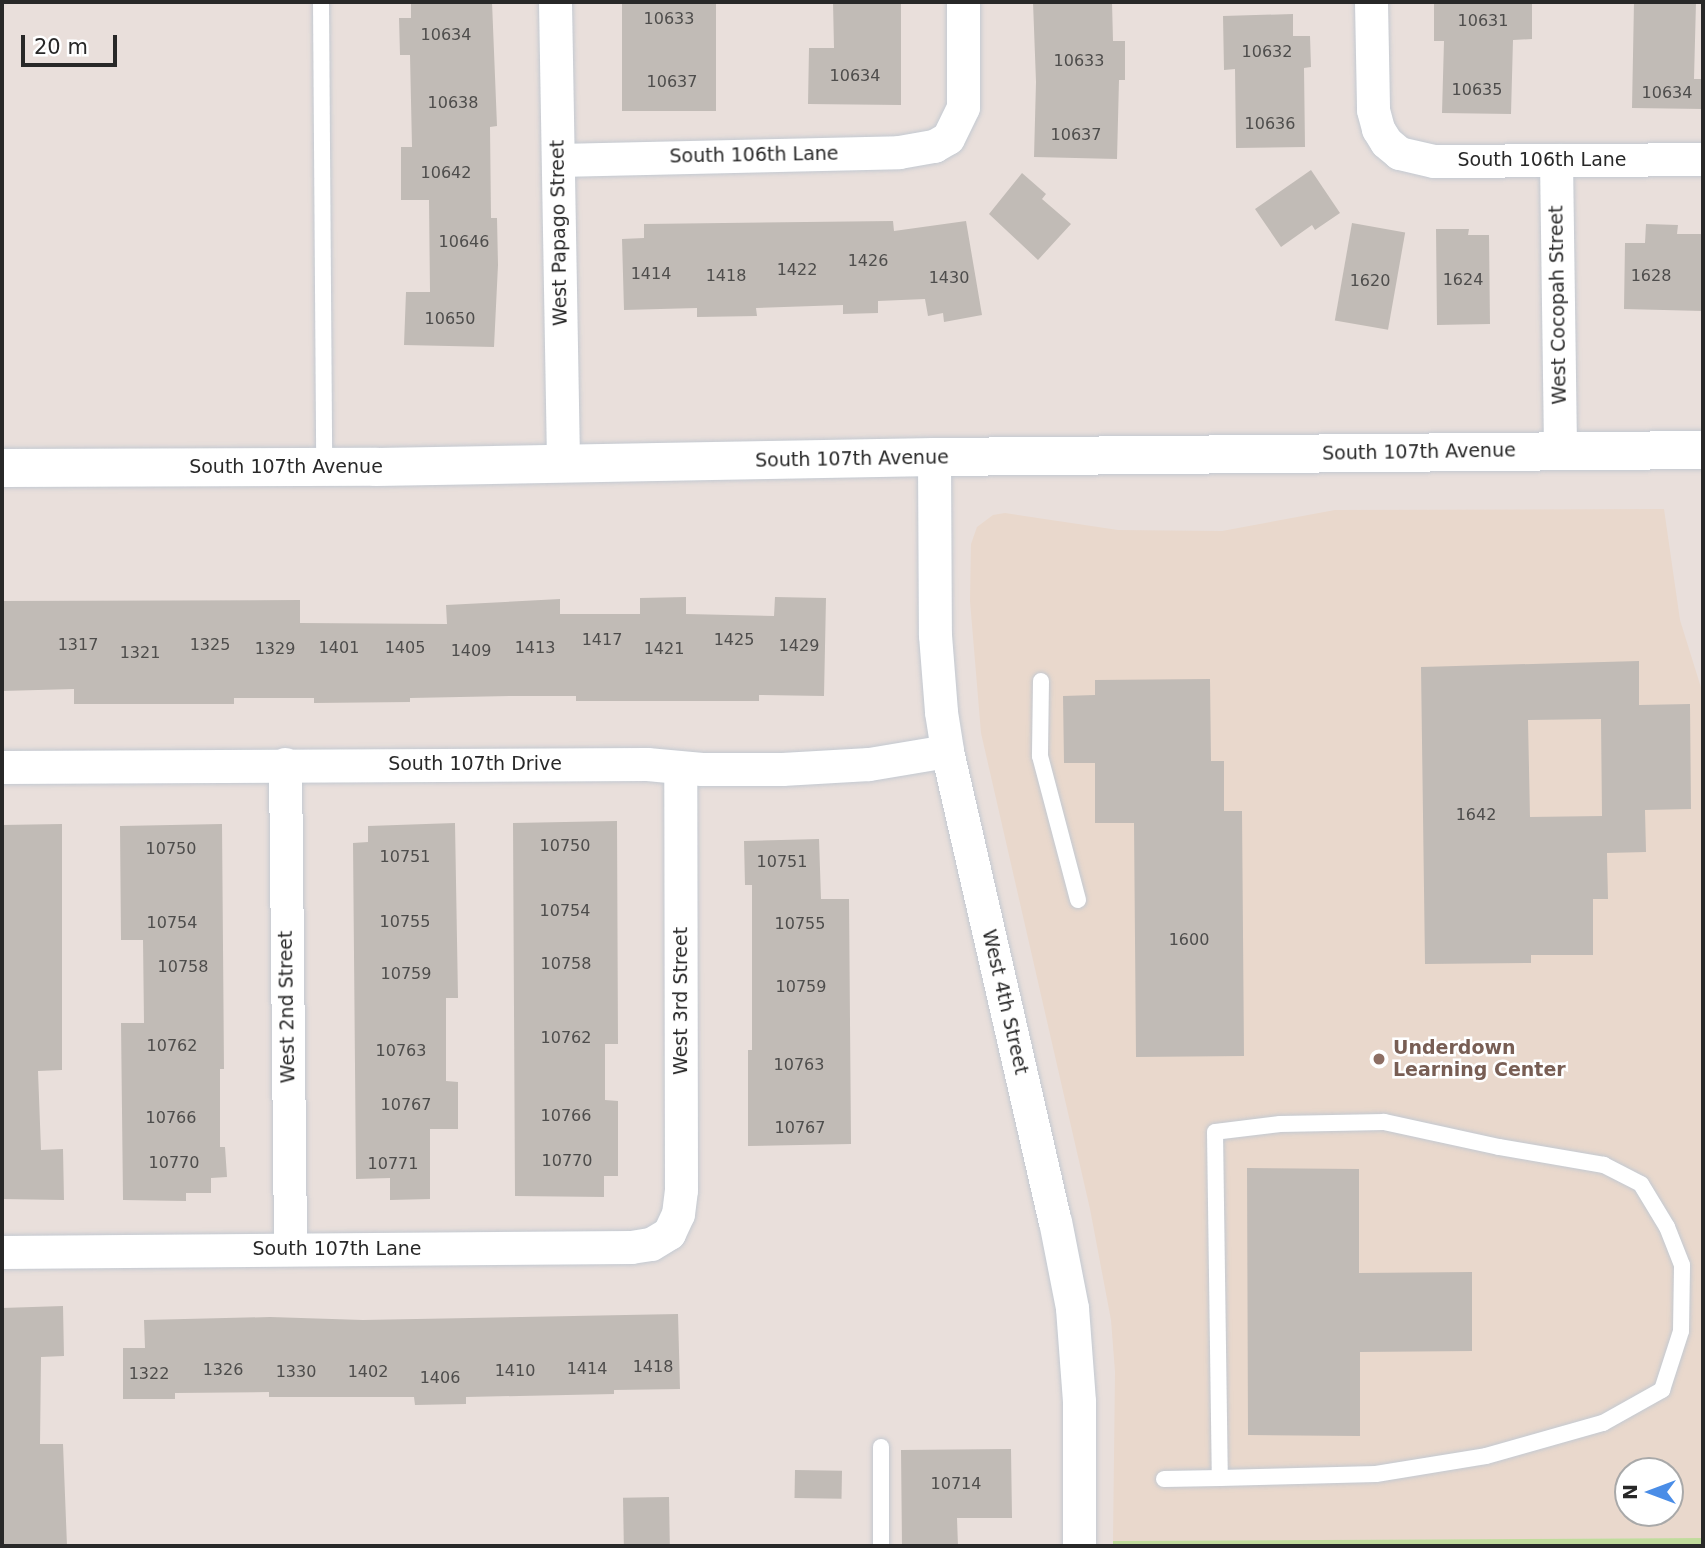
<!DOCTYPE html>
<html>
<head>
<meta charset="utf-8">
<style>
	body { margin:0 }
	#map { position:relative; width:1705px; height:1548px; overflow:hidden; background:#e9dfdb; font-family:"DejaVu Sans",sans-serif }
	div>[style] { position:absolute }
	[style*='--x'] { left:calc(var(--x)*1px); top:calc(var(--y)*1px); width:calc(var(--w)*1px); rotate:calc(var(--a)*1deg) }
	.education>* { inset:0; background:#e9d8cc }
	.green>* { inset:0; background:#c1db9c }
	.building>* { inset:0; background:#c1bbb6; transform-origin:0 0 }
	.roads { filter:drop-shadow(0 0 2px #c3c9d1) drop-shadow(0 0 2px #c3c9d1) }
	.lane>* { height:16px; margin:-8px; padding:0 8px; transform-origin:8px; border-radius:8px; background:#fff }
	.street>* { height:33px; margin:-16.5px; padding:0 16.5px; transform-origin:16.5px; border-radius:16.5px; background:#fff }
	.secondary>* { height:38px; margin:-19px; padding:0 19px; transform-origin:19px; border-radius:19px; background:#fff }
	.dots>* { width:19px; height:19px; translate:-50% -50%; box-sizing:border-box; border:4px solid #fff; border-radius:50% }
	span { translate:-50% -50%; white-space:nowrap; text-align:center; line-height:1.15; -webkit-text-stroke:5px #fff; paint-order:stroke }
	.number-label { font-size:16px; color:#4e4d4c }
	.number-label span { -webkit-text-stroke-width:0 }
	.street-label { font-size:19px; color:#282828 }
	.education-label { font-size:19px; color:#785e54; font-weight:700 }
	.left { translate:0 -50%; text-align:left }
	.frame { position:absolute; inset:0; border:4px solid #282828; pointer-events:none }
	.north { position:absolute; left:1614px; top:1457px; width:70px; height:70px; box-sizing:border-box; background:#fff; border:2px solid #a9a9a9; border-radius:50%; rotate:270deg; font-size:19px; font-weight:700; line-height:28px; text-align:center; color:#282828 }
	.north::after { content:''; display:block; margin:auto; width:24px; height:32px; background:#4a8de7; clip-path:polygon(50% 0,100% 100%,50% 72%,0 100%) }
	.scale { position:absolute; left:21px; top:35px; width:96px; height:32px; box-sizing:border-box; border:4px solid #282828; border-top:0; padding-left:9px; font-size:21px; line-height:24px; white-space:nowrap; color:#282828; -webkit-text-stroke:5px #fff; paint-order:stroke }
</style>
</head>
<body>
<div id="map">
	<div class="education">
		<div style="clip-path:polygon(evenodd,1664px 509px,1680px 620px,1703px 694px,1703px 1538px,1113px 1541px,1115px 1372px,1111px 1320px,1090px 1209px,981px 733px,970px 601px,971px 544px,977px 527px,993px 515px,1005px 513px,1118px 530px,1222px 531px,1335px 510px,1664px 509px,1628px 1471px,1670px 1471px,1670px 1513px,1628px 1513px,1628px 1471px)"></div>
	</div>
	<div class="green">
		<div style="clip-path:polygon(1703px 1538px,1703px 1546px,1113px 1546px,1113px 1541px)"></div>
	</div>
	<div class="building">
		<div style="clip-path:polygon(492px 2px,497px 126px,490px 127px,491px 218px,497px 218px,498px 265px,494px 347px,404px 345px,406px 292px,430px 292px,429px 200px,401px 200px,401px 147px,412px 147px,410px 55px,400px 55px,399px 18px,411px 18px,411px 3px)"></div>
		<div style="left:622px;top:2px;width:94px;height:109px"></div>
		<div style="clip-path:polygon(833px 2px,901px 2px,901px 105px,808px 104px,809px 48px,834px 48px)"></div>
		<div style="clip-path:polygon(1033px 2px,1112px 2px,1113px 41px,1125px 41px,1125px 80px,1119px 80px,1117px 159px,1034px 157px,1036px 82px)"></div>
		<div style="clip-path:polygon(1434px 2px,1532px 2px,1532px 39px,1513px 40px,1511px 114px,1442px 113px,1444px 41px,1434px 41px)"></div>
		<div style="clip-path:polygon(1634px 2px,1696px 2px,1694px 79px,1703px 79px,1703px 109px,1632px 108px)"></div>
		<div style="clip-path:polygon(1293px 14px,1293px 36px,1310px 36px,1311px 67px,1304px 68px,1305px 147px,1236px 148px,1235px 69px,1224px 70px,1223px 16px)"></div>
		<div style="clip-path:polygon(1311px 170px,1340px 213px,1315px 230px,1312px 225px,1281px 247px,1255px 209px)"></div>
		<div style="clip-path:polygon(1022px 173px,1046px 194px,1042px 199px,1071px 224px,1038px 260px,989px 214px)"></div>
		<div style="clip-path:polygon(893px 221px,894px 231px,966px 221px,982px 315px,944px 322px,943px 313px,928px 316px,925px 299px,878px 301px,878px 313px,843px 314px,843px 305px,756px 308px,757px 316px,697px 317px,697px 308px,624px 310px,622px 239px,644px 238px,644px 224px)"></div>
		<div style="left:1352px;top:223px;width:54px;height:99px;rotate:10deg"></div>
		<div style="clip-path:polygon(1646px 224px,1678px 225px,1677px 234px,1703px 234px,1703px 311px,1624px 309px,1625px 243px,1645px 243px)"></div>
		<div style="clip-path:polygon(1436px 229px,1469px 229px,1468px 235px,1489px 235px,1490px 324px,1437px 325px)"></div>
		<div style="clip-path:polygon(686px 597px,686px 614px,774px 616px,775px 597px,826px 598px,824px 696px,759px 695px,759px 701px,576px 701px,576px 696px,510px 696px,410px 698px,410px 702px,314px 703px,314px 698px,234px 698px,234px 704px,74px 704px,74px 689px,2px 691px,2px 601px,300px 600px,300px 623px,447px 624px,446px 605px,560px 599px,560px 614px,640px 614px,640px 598px)"></div>
		<div style="clip-path:polygon(evenodd,1639px 661px,1639px 705px,1690px 704px,1691px 809px,1645px 810px,1646px 852px,1607px 853px,1608px 899px,1593px 899px,1593px 955px,1531px 955px,1531px 963px,1425px 964px,1421px 667px,1639px 661px,1601px 719px,1602px 816px,1530px 817px,1528px 720px,1601px 719px)"></div>
		<div style="clip-path:polygon(1210px 679px,1211px 761px,1224px 761px,1224px 811px,1242px 811px,1244px 1056px,1136px 1057px,1134px 823px,1095px 823px,1095px 763px,1064px 763px,1063px 696px,1095px 695px,1095px 680px)"></div>
		<div style="clip-path:polygon(617px 821px,618px 1044px,605px 1044px,605px 1100px,618px 1101px,618px 1176px,604px 1176px,604px 1197px,515px 1196px,513px 823px)"></div>
		<div style="clip-path:polygon(455px 823px,458px 998px,446px 998px,446px 1081px,458px 1082px,458px 1129px,430px 1129px,430px 1199px,390px 1200px,390px 1178px,356px 1179px,353px 843px,368px 842px,368px 826px)"></div>
		<div style="clip-path:polygon(62px 824px,62px 1070px,38px 1071px,41px 1150px,63px 1149px,64px 1200px,2px 1199px,2px 825px)"></div>
		<div style="clip-path:polygon(222px 824px,224px 1069px,220px 1069px,220px 1147px,225px 1147px,227px 1177px,211px 1178px,211px 1193px,186px 1193px,186px 1201px,123px 1200px,121px 1023px,144px 1023px,143px 940px,121px 940px,120px 826px)"></div>
		<div style="clip-path:polygon(819px 839px,821px 899px,849px 899px,851px 1144px,748px 1146px,748px 1050px,752px 1050px,752px 885px,745px 885px,744px 841px)"></div>
		<div style="clip-path:polygon(1247px 1168px,1359px 1169px,1359px 1273px,1472px 1272px,1472px 1351px,1360px 1352px,1360px 1436px,1248px 1435px)"></div>
		<div style="clip-path:polygon(63px 1306px,64px 1356px,41px 1357px,40px 1444px,63px 1444px,67px 1546px,2px 1546px,2px 1308px)"></div>
		<div style="clip-path:polygon(678px 1314px,680px 1389px,614px 1390px,614px 1394px,466px 1397px,466px 1404px,415px 1405px,414px 1397px,269px 1397px,269px 1392px,175px 1393px,175px 1399px,123px 1399px,123px 1348px,145px 1348px,144px 1320px,270px 1317px,363px 1320px)"></div>
		<div style="clip-path:polygon(1011px 1449px,1012px 1518px,957px 1518px,958px 1546px,902px 1546px,901px 1450px)"></div>
		<div style="left:795px;top:1470px;width:47px;height:28px;rotate:1deg"></div>
		<div style="left:669px;top:1497px;width:49px;height:46px;rotate:89deg"></div>
	</div>
	<div class="roads">
		<div class="lane">
			<div style="--x:321;--y:2;--w:465;--a:89.6"></div>
			<div style="--x:1041;--y:681;--w:75;--a:90.8"></div>
			<div style="--x:1040;--y:756;--w:149;--a:75.2"></div>
			<div style="--x:881;--y:1447;--w:99;--a:90"></div>
			<div style="--x:1164;--y:1479;--w:56;--a:-1"></div>
			<div style="--x:1220;--y:1478;--w:156;--a:-1.5"></div>
			<div style="--x:1376;--y:1474;--w:111;--a:-9.3"></div>
			<div style="--x:1486;--y:1456;--w:122;--a:-15.8"></div>
			<div style="--x:1603;--y:1423;--w:68;--a:-29.2"></div>
			<div style="--x:1662;--y:1390;--w:62;--a:-72.1"></div>
			<div style="--x:1681;--y:1331;--w:66;--a:-89.1"></div>
			<div style="--x:1682;--y:1265;--w:41;--a:-111.5"></div>
			<div style="--x:1667;--y:1227;--w:50;--a:-121.2"></div>
			<div style="--x:1641;--y:1184;--w:42;--a:-152.8"></div>
			<div style="--x:1604;--y:1165;--w:107;--a:-170.3"></div>
			<div style="--x:1499;--y:1147;--w:118;--a:-167.7"></div>
			<div style="--x:1384;--y:1122;--w:104;--a:178.9"></div>
			<div style="--x:1280;--y:1124;--w:65;--a:173"></div>
			<div style="--x:1215;--y:1132;--w:346;--a:89.2"></div>
		</div>
		<div class="street">
			<div style="--x:555;--y:2;--w:463;--a:89"></div>
			<div style="--x:1371;--y:2;--w:108;--a:88.9"></div>
			<div style="--x:1373;--y:110;--w:20;--a:75"></div>
			<div style="--x:1378;--y:129;--w:15;--a:58"></div>
			<div style="--x:1386;--y:142;--w:17;--a:40"></div>
			<div style="--x:1399;--y:153;--w:36;--a:13"></div>
			<div style="--x:1434;--y:161;--w:269;--a:-0.4"></div>
			<div style="--x:558;--y:160;--w:341;--a:-1.3"></div>
			<div style="--x:899;--y:152;--w:36;--a:-10"></div>
			<div style="--x:934;--y:146;--w:16;--a:-30"></div>
			<div style="--x:948;--y:138;--w:34;--a:-64"></div>
			<div style="--x:963;--y:107;--w:105;--a:-90"></div>
			<div style="--x:1556;--y:160;--w:290;--a:89.2"></div>
			<div style="--x:934;--y:457;--w:178;--a:89.7"></div>
			<div style="--x:935;--y:635;--w:77;--a:85.5"></div>
			<div style="--x:941;--y:712;--w:39;--a:81"></div>
			<div style="--x:947;--y:751;--w:482;--a:77.1"></div>
			<div style="--x:1055;--y:1221;--w:89;--a:78.9"></div>
			<div style="--x:1072;--y:1308;--w:93;--a:85.7"></div>
			<div style="--x:1079;--y:1401;--w:145;--a:90"></div>
			<div style="--x:285;--y:764;--w:485;--a:89.4"></div>
			<div style="--x:2;--y:767;--w:645;--a:-0.27"></div>
			<div style="--x:647;--y:764;--w:55;--a:5.2"></div>
			<div style="--x:702;--y:769;--w:80;--a:0"></div>
			<div style="--x:782;--y:769;--w:87;--a:-3.3"></div>
			<div style="--x:869;--y:764;--w:79;--a:-9.5"></div>
			<div style="--x:2;--y:1252;--w:629;--a:-0.46"></div>
			<div style="--x:631;--y:1247;--w:20;--a:-9"></div>
			<div style="--x:651;--y:1244;--w:21;--a:-31"></div>
			<div style="--x:669;--y:1233;--w:21;--a:-65"></div>
			<div style="--x:678;--y:1214;--w:24;--a:-83"></div>
			<div style="--x:681;--y:1190;--w:422;--a:-90.1"></div>
		</div>
		<div class="secondary">
			<div style="--x:2;--y:468;--w:374;--a:-0.2"></div>
			<div style="--x:376;--y:467;--w:558;--a:-1.03"></div>
			<div style="--x:934;--y:457;--w:769;--a:-0.52"></div>
		</div>
	</div>
	<div class="dots">
		<div style="left:1379px;top:1059px;background:#8d6e63"></div>
	</div>
	<div class="number-label">
		<span style="left:669px;top:19px">10633</span>
		<span style="left:1483px;top:21px">10631</span>
		<span style="left:446px;top:35px">10634</span>
		<span style="left:1267px;top:52px">10632</span>
		<span style="left:1079px;top:61px">10633</span>
		<span style="left:855px;top:76px">10634</span>
		<span style="left:672px;top:82px">10637</span>
		<span style="left:1477px;top:90px">10635</span>
		<span style="left:1667px;top:93px">10634</span>
		<span style="left:453px;top:103px">10638</span>
		<span style="left:1270px;top:124px">10636</span>
		<span style="left:1076px;top:135px">10637</span>
		<span style="left:446px;top:173px">10642</span>
		<span style="left:464px;top:242px">10646</span>
		<span style="left:868px;top:261px">1426</span>
		<span style="left:797px;top:270px">1422</span>
		<span style="left:651px;top:274px">1414</span>
		<span style="left:726px;top:276px">1418</span>
		<span style="left:1651px;top:276px">1628</span>
		<span style="left:949px;top:278px">1430</span>
		<span style="left:1463px;top:280px">1624</span>
		<span style="left:1370px;top:281px">1620</span>
		<span style="left:450px;top:319px">10650</span>
		<span style="left:602px;top:640px">1417</span>
		<span style="left:734px;top:640px">1425</span>
		<span style="left:78px;top:645px">1317</span>
		<span style="left:210px;top:645px">1325</span>
		<span style="left:799px;top:646px">1429</span>
		<span style="left:339px;top:648px">1401</span>
		<span style="left:405px;top:648px">1405</span>
		<span style="left:535px;top:648px">1413</span>
		<span style="left:275px;top:649px">1329</span>
		<span style="left:664px;top:649px">1421</span>
		<span style="left:471px;top:651px">1409</span>
		<span style="left:140px;top:653px">1321</span>
		<span style="left:1476px;top:815px">1642</span>
		<span style="left:565px;top:846px">10750</span>
		<span style="left:171px;top:849px">10750</span>
		<span style="left:405px;top:857px">10751</span>
		<span style="left:782px;top:862px">10751</span>
		<span style="left:565px;top:911px">10754</span>
		<span style="left:405px;top:922px">10755</span>
		<span style="left:172px;top:923px">10754</span>
		<span style="left:800px;top:924px">10755</span>
		<span style="left:1189px;top:940px">1600</span>
		<span style="left:566px;top:964px">10758</span>
		<span style="left:183px;top:967px">10758</span>
		<span style="left:406px;top:974px">10759</span>
		<span style="left:801px;top:987px">10759</span>
		<span style="left:566px;top:1038px">10762</span>
		<span style="left:172px;top:1046px">10762</span>
		<span style="left:401px;top:1051px">10763</span>
		<span style="left:799px;top:1065px">10763</span>
		<span style="left:406px;top:1105px">10767</span>
		<span style="left:566px;top:1116px">10766</span>
		<span style="left:171px;top:1118px">10766</span>
		<span style="left:800px;top:1128px">10767</span>
		<span style="left:567px;top:1161px">10770</span>
		<span style="left:174px;top:1163px">10770</span>
		<span style="left:393px;top:1164px">10771</span>
		<span style="left:653px;top:1367px">1418</span>
		<span style="left:587px;top:1369px">1414</span>
		<span style="left:223px;top:1370px">1326</span>
		<span style="left:515px;top:1371px">1410</span>
		<span style="left:296px;top:1372px">1330</span>
		<span style="left:368px;top:1372px">1402</span>
		<span style="left:149px;top:1374px">1322</span>
		<span style="left:440px;top:1378px">1406</span>
		<span style="left:956px;top:1484px">10714</span>
	</div>
	<div class="street-label">
		<span style="left:754px;top:155px;rotate:-1deg">South 106th Lane</span>
		<span style="left:1542px;top:160px">South 106th Lane</span>
		<span style="left:559px;top:233px;rotate:-91deg">West Papago Street</span>
		<span style="left:1558px;top:305px;rotate:-91deg">West Cocopah Street</span>
		<span style="left:1419px;top:452px;rotate:-1deg">South 107th Avenue</span>
		<span style="left:852px;top:459px;rotate:-1deg">South 107th Avenue</span>
		<span style="left:286px;top:467px">South 107th Avenue</span>
		<span style="left:475px;top:764px">South 107th Drive</span>
		<span style="left:681px;top:1001px;rotate:-90deg">West 3rd Street</span>
		<span style="left:1005px;top:1002px;rotate:77deg">West 4th Street</span>
		<span style="left:287px;top:1007px;rotate:-91deg">West 2nd Street</span>
		<span style="left:337px;top:1249px">South 107th Lane</span>
	</div>
	<div class="education-label">
		<span class="left" style="left:1393px;top:1059px">Underdown<br>Learning Center</span>
	</div>
	<div class="frame"></div>
	<div class="north">N</div>
	<div class="scale">20 m</div>
</div>
</body>
</html>
